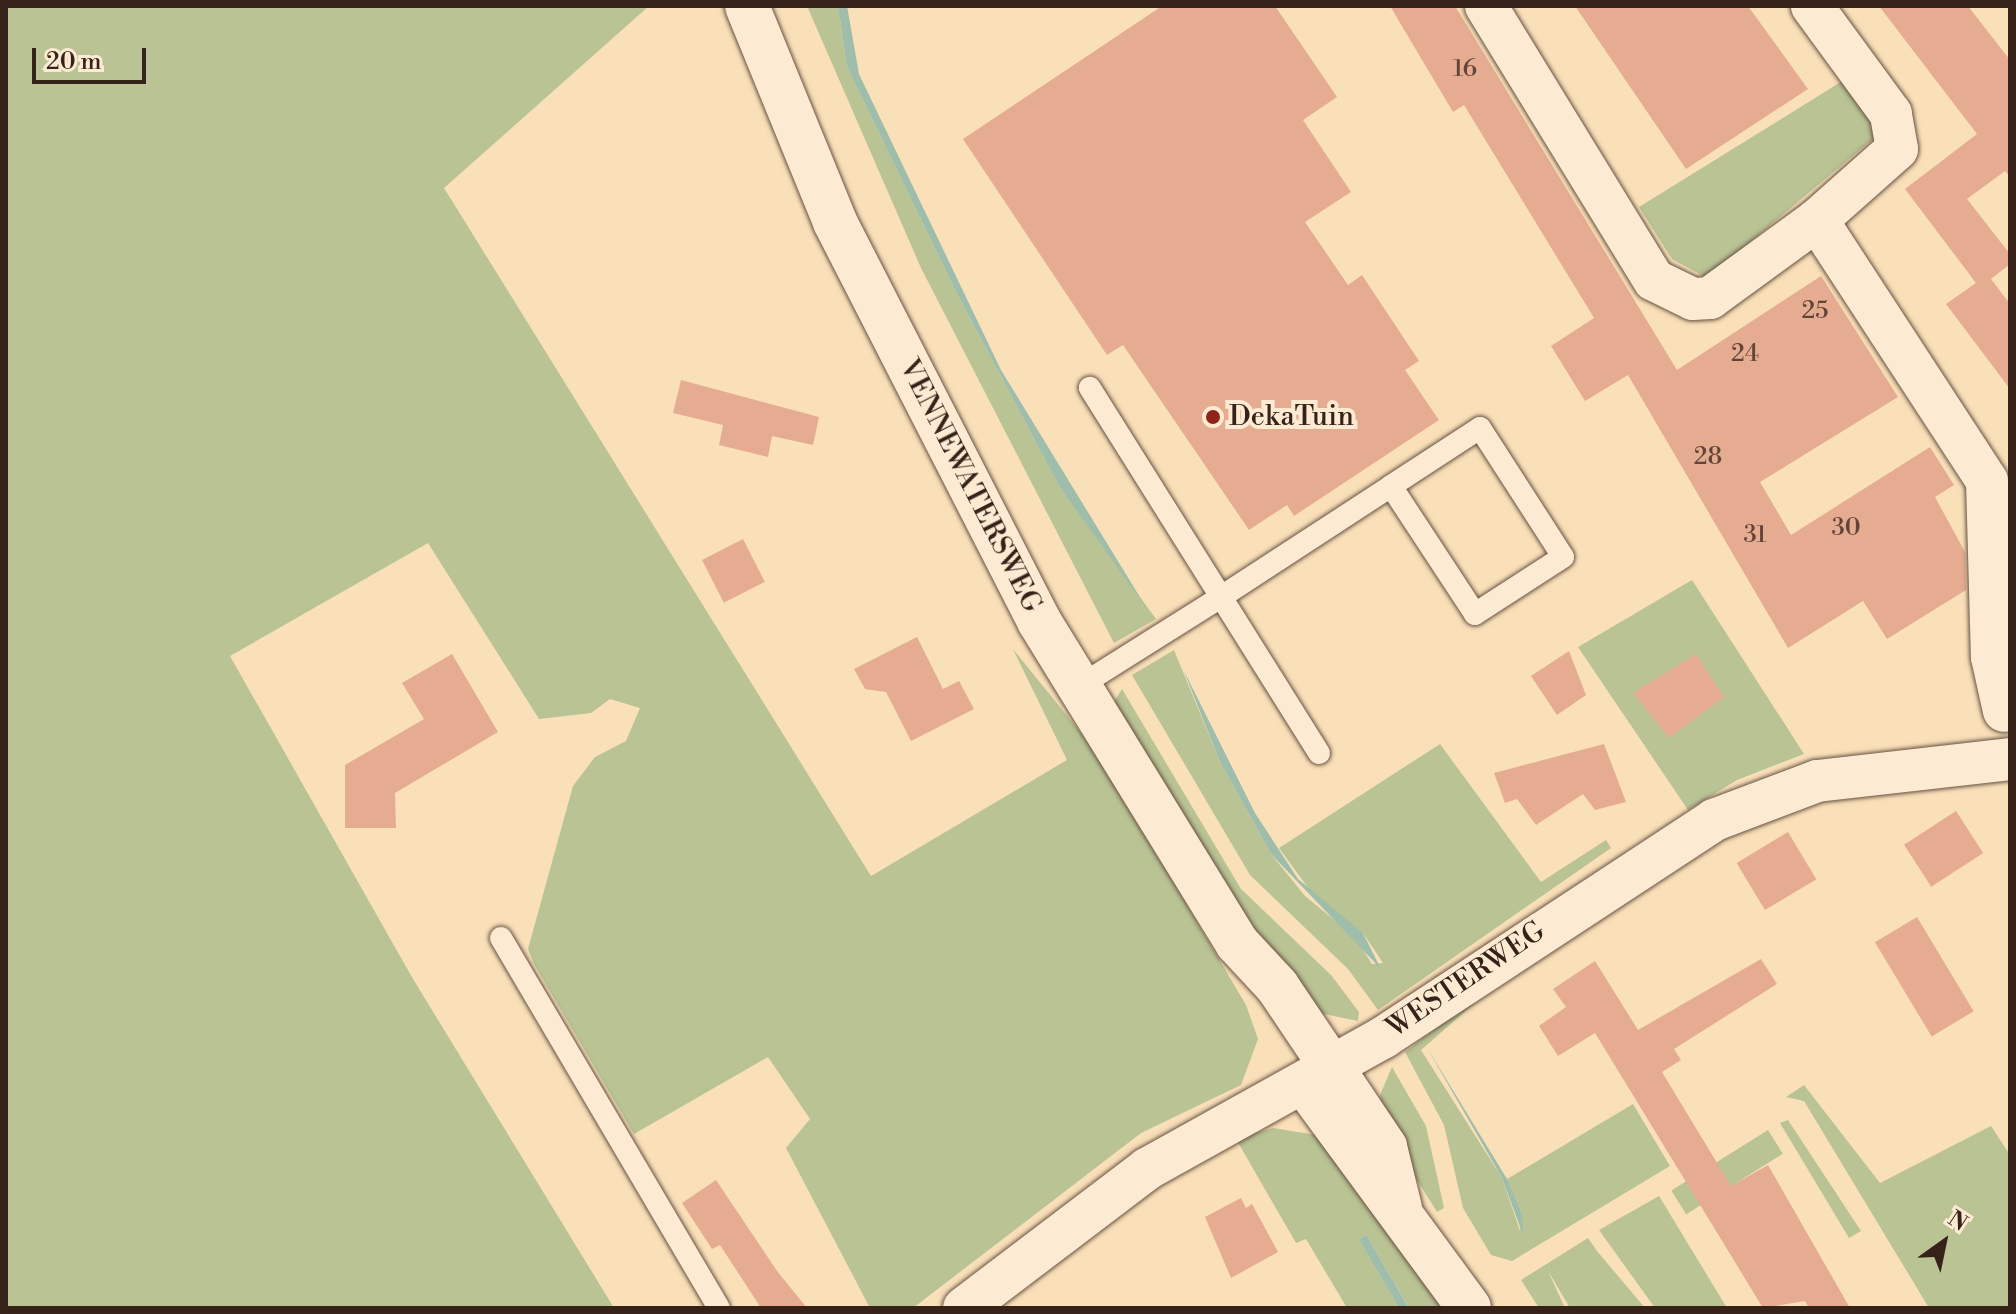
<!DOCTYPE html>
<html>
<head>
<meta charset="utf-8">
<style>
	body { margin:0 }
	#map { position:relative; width:2016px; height:1314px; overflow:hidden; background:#fae0b9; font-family:"Libre Bodoni",serif }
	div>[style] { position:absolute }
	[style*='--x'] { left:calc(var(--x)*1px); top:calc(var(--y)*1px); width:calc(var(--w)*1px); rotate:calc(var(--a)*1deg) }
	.green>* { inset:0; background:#b9c394; transform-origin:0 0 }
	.water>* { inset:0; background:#9fbdab }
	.building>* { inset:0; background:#e5ac91; transform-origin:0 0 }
	.roads { filter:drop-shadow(0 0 2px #685242) drop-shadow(0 0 2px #685242) }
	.service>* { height:22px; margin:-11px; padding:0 11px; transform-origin:11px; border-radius:11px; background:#fcebd2 }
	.minor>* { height:42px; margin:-21px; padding:0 21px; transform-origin:21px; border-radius:21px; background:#fcebd2 }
	.tertiary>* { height:44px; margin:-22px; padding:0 22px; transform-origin:22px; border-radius:22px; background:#fcebd2 }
	.dots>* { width:22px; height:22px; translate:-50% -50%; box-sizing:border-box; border:4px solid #fcebd2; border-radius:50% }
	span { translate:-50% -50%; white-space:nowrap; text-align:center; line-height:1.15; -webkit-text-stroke:8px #fcebd2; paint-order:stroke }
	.number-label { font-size:24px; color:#624438 }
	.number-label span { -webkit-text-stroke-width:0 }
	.poi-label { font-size:28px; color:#37221a }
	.left { translate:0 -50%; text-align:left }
	.street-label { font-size:28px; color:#37221a }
	.frame { position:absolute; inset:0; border:8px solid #37221a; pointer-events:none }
	.north { position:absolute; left:1904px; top:1202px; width:80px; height:80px; -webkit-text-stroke:6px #fcebd2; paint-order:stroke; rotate:33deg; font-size:22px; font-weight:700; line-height:32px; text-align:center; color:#37221a }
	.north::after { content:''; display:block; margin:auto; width:28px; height:36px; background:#37221a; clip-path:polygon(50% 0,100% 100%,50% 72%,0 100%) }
	.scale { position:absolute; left:32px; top:48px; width:114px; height:36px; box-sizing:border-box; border:4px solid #37221a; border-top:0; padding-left:10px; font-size:24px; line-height:28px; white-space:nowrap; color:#37221a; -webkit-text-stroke:6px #fcebd2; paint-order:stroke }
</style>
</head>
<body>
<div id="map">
	<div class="green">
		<div style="clip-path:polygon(6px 6px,649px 6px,444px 188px,871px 876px,1067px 760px,1013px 649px,1098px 754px,1246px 1005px,1258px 1039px,1241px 1085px,1141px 1133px,913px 1308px,870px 1308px,786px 1148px,810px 1119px,768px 1057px,634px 1134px,534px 964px,528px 949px,573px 786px,595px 757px,626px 741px,640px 708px,610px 699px,591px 713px,539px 719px,428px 543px,230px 656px,413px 979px,614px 1308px,6px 1308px)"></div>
		<div style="clip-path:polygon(807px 6px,838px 6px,847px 67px,955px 290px,1060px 488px,1156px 619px,1114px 643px,921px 268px)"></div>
		<div style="clip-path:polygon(1844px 80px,1873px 119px,1874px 138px,1707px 278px,1672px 259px,1639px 207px)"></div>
		<div style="clip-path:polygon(1692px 580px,1804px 754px,1737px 780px,1688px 810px,1578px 647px)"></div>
		<div style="clip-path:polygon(1174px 650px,1220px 762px,1271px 854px,1305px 896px,1355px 937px,1372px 964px,1383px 963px,1363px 933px,1314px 896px,1279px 848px,1440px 744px,1541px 882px,1606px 840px,1611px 848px,1378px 1010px,1348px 969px,1250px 875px,1132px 675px)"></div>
		<div style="clip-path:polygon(1122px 689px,1241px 889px,1331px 975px,1359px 1012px,1358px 1021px,1319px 1013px,1279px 974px,1111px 707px)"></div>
		<div style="clip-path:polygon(1509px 973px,1421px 1050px,1502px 1178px,1520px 1231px,1522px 1213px,1507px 1179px,1633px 1104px,1670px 1166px,1512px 1261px,1491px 1255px,1463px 1208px,1444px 1125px,1405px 1052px)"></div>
		<div style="clip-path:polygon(1392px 1067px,1426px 1126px,1444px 1208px,1437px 1212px,1384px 1127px,1380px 1095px)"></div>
		<div style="clip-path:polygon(1804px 1085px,1880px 1183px,1991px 1126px,2010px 1155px,2010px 1308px,1929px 1308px,1804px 1101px,1786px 1097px)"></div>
		<div style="clip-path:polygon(1788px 1120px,1861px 1231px,1849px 1238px,1780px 1123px)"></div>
		<div style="clip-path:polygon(1273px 1128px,1316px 1135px,1389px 1225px,1441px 1308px,1409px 1308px,1366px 1234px,1359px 1240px,1399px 1308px,1347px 1308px,1306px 1239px,1296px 1243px,1236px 1139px)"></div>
		<div style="left:1768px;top:1130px;width:28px;height:114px;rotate:58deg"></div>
		<div style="clip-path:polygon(1659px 1196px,1727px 1308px,1655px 1308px,1599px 1230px)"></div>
		<div style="clip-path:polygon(1588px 1238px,1597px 1251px,1645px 1308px,1570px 1308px,1548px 1271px,1565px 1308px,1539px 1308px,1521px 1280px)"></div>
	</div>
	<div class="water">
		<div style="clip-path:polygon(838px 6px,847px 6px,859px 74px,1001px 370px,1146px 607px,1060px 488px,955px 290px,847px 67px)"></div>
		<div style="clip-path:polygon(1183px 669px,1255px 813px,1298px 879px,1363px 933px,1381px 969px,1271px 854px,1220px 762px)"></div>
		<div style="clip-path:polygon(1426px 1046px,1507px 1179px,1522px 1213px,1523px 1235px,1502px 1178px)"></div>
		<div style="clip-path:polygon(1366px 1234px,1407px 1305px,1409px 1308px,1399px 1308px,1359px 1240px)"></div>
	</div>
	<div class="building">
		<div style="clip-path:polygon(1162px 6px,1275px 6px,1337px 97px,1303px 120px,1351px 192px,1305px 222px,1348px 285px,1362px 275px,1419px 361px,1405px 370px,1439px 420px,1294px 516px,1287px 505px,1249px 530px,1123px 345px,1107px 355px,963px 139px)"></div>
		<div style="clip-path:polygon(1390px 6px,1455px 6px,1677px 370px,1821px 276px,1898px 397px,1760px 482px,1791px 535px,1930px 447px,1954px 485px,1935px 497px,1965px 552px,1966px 590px,1887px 639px,1863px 601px,1788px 648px,1628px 375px,1585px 401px,1551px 346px,1594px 318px,1464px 105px,1453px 112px)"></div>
		<div style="clip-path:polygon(1575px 6px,1748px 6px,1808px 89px,1686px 169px)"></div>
		<div style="clip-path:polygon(1879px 6px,1968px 6px,2010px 60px,2010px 177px,2005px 171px,1967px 199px,2010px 254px,2010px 264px,1991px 279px,2010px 304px,2010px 389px,1946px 304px,1976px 283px,1905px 189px,1977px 134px)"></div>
		<div style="clip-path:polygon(681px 380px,819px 417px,813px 445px,772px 436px,768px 457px,719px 445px,723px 425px,673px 413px)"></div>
		<div style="left:743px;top:539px;width:48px;height:46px;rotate:63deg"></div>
		<div style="clip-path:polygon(917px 637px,943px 689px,959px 681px,974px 709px,911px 741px,886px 692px,865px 689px,854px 669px)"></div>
		<div style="clip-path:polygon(1569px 651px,1586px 695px,1557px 715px,1531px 676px)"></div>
		<div style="clip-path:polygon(452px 654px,498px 732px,395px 793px,396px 828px,345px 828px,345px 765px,424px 719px,402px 683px)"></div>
		<div style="clip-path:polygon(1696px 654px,1724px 697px,1669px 738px,1633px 693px)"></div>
		<div style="clip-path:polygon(1604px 744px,1626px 802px,1595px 810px,1583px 794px,1536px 825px,1517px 799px,1505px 803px,1494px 773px)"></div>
		<div style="left:1956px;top:811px;width:50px;height:62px;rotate:57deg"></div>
		<div style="left:1788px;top:832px;width:55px;height:60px;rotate:59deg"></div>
		<div style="left:1917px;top:917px;width:110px;height:49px;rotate:59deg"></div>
		<div style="clip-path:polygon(1761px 959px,1777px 984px,1674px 1049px,1681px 1060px,1662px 1072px,1731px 1186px,1768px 1165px,1850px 1308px,1809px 1308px,1805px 1301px,1763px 1308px,1595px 1033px,1558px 1056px,1539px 1026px,1566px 1007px,1553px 989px,1595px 961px,1638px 1030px)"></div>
		<div style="clip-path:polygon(716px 1180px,777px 1271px,807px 1308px,761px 1308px,720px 1245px,712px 1249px,682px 1203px)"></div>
		<div style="clip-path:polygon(1241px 1198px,1246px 1208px,1252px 1204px,1278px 1252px,1231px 1278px,1205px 1217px)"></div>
	</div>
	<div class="roads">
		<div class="service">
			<div style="--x:1078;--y:687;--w:169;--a:-32.2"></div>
			<div style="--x:1221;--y:597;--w:247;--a:-122.1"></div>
			<div style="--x:1319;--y:753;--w:184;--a:-122.1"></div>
			<div style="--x:1221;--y:597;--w:203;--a:-33.1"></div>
			<div style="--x:1391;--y:486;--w:106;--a:-33.1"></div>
			<div style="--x:1480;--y:428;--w:153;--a:57.2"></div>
			<div style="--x:1563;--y:557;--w:105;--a:147.1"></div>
			<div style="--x:1475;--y:614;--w:153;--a:-123.3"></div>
			<div style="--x:501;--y:938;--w:429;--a:59.5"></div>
		</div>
		<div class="minor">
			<div style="--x:1486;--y:6;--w:321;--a:58.5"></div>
			<div style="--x:1654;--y:280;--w:43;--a:26"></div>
			<div style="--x:1693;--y:299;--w:17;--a:-3"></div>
			<div style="--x:1710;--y:298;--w:132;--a:-36.1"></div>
			<div style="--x:1817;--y:220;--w:107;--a:-41.6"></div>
			<div style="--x:1897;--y:149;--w:36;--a:-100"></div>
			<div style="--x:1891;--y:114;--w:134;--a:-126.2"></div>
			<div style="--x:1817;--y:220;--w:311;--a:56.9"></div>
			<div style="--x:1987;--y:481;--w:176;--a:88.4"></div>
			<div style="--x:1992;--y:657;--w:55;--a:77.5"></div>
			<div style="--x:964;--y:1308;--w:230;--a:-37.2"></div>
			<div style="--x:1147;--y:1169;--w:271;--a:-29.1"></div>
			<div style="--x:1384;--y:1037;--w:395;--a:-33.3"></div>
			<div style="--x:1714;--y:820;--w:110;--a:-20.7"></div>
			<div style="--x:1817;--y:781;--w:194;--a:-6.5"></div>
		</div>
		<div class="tertiary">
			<div style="--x:747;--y:6;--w:233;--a:67.8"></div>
			<div style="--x:835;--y:222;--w:448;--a:62.9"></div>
			<div style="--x:1039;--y:621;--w:378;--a:58.4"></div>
			<div style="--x:1237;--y:943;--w:59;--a:47.1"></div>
			<div style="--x:1277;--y:986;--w:194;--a:56.1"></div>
			<div style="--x:1385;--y:1147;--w:63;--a:76.2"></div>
			<div style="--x:1315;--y:1098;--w:260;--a:53.7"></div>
		</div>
	</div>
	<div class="dots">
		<div style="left:1213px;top:417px;background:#8f2418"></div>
	</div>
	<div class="number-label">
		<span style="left:1465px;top:70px">16</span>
		<span style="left:1815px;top:312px">25</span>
		<span style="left:1745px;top:355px">24</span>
		<span style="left:1708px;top:458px">28</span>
		<span style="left:1846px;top:529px">30</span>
		<span style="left:1755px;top:536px">31</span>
	</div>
	<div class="poi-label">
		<span class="left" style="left:1229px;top:417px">DekaTuin</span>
	</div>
	<div class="street-label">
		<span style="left:970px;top:486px;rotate:63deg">VENNEWATERSWEG</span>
		<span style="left:1466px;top:980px;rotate:-34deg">WESTERWEG</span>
	</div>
	<div class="frame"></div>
	<div class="north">N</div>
	<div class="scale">20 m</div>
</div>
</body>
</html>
